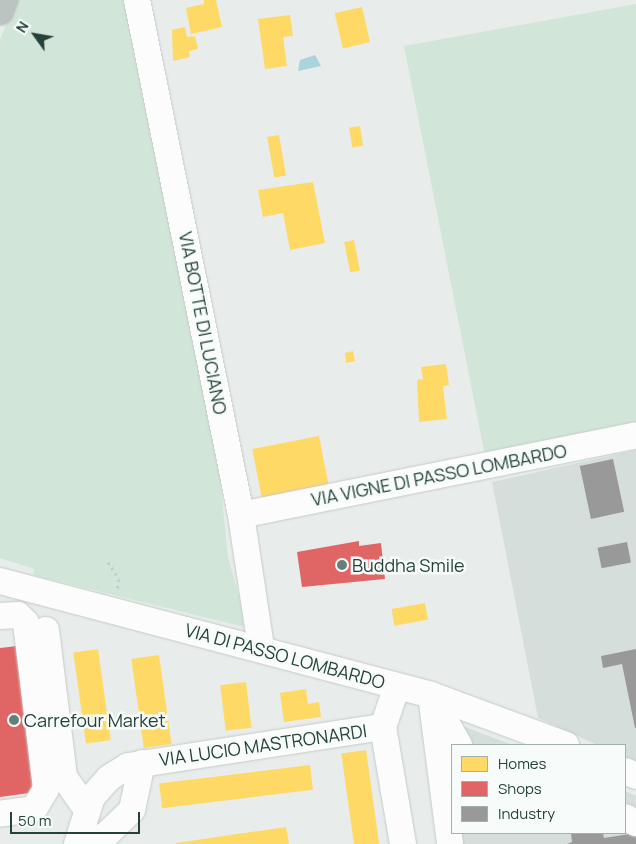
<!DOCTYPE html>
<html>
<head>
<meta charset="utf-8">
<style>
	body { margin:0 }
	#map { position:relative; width:636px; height:844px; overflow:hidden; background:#e8edeb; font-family:Manrope,sans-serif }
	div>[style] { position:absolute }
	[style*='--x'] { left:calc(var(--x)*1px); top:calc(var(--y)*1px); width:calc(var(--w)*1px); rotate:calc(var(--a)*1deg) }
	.built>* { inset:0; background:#d6dedb }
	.green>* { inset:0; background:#d1e6d8 }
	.water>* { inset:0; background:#a9d4db }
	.homes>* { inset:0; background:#ffd966; transform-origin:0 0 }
	.shops>* { inset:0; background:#e06666 }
	.industry>* { inset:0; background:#999; transform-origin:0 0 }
	.path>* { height:3px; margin-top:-1.5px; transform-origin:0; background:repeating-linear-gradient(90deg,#c3ccca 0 2.5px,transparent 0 6.5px) }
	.roads { filter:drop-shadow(0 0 1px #c5cac8) drop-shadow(0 0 1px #c5cac8) }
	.minor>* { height:26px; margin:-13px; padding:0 13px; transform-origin:13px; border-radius:13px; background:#fcfcfc }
	.highway>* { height:28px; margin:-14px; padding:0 14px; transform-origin:14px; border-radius:14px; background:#bcc4c2 }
	.dots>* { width:14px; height:14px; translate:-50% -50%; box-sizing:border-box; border:2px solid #f7fbf9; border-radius:50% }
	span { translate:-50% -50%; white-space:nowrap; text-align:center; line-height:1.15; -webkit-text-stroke:5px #f7fbf9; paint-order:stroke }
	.street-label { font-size:18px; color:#24423a }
	.poi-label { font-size:18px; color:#24423a }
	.left { translate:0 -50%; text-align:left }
	.legend { position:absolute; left:451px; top:744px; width:175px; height:90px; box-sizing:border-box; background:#f7fbf9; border:1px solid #a3b1ad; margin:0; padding:6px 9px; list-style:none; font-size:15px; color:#24423a }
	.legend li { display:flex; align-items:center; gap:10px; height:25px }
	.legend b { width:25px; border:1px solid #a3b1ad }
	.north { position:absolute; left:10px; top:10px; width:50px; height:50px; -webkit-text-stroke:4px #f7fbf9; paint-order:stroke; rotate:302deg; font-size:14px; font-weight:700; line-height:20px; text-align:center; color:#24423a }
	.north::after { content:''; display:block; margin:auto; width:18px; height:22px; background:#24423a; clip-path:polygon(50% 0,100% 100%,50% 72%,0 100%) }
	.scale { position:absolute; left:10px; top:812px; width:130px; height:22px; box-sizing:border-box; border:2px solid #24423a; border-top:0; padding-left:6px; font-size:15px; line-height:18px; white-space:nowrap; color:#24423a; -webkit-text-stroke:4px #f7fbf9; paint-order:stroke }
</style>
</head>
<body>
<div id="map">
	<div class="built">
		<div style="clip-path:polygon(636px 450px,636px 763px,625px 758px,625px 745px,597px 745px,538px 718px,492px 482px)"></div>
		<div style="clip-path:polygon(465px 727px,513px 745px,452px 745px,452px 804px,443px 740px)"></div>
		<div style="clip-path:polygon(625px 791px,636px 796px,636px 844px,458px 844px,456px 833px,625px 833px)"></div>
	</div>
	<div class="green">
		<div style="clip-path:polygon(17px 0,129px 0,216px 439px,228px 557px,247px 625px,244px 627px,33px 575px,34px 569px,0 558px,0 39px)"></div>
		<div style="clip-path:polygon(636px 4px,636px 435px,487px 466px,404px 46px)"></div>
	</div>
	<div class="water">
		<div style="clip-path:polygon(315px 55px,321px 66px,298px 71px,300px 60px)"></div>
	</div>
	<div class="homes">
		<div style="clip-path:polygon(204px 0,216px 0,222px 27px,191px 34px,186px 8px,204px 4px)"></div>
		<div style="left:362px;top:7px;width:36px;height:28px;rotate:77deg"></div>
		<div style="clip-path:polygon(290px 15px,293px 36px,283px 37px,287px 66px,265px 69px,258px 19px)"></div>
		<div style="clip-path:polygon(185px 27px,187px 37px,195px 36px,198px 49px,189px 51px,190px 57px,173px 61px,172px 30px)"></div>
		<div style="left:360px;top:126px;width:20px;height:11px;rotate:81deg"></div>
		<div style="left:279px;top:135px;width:41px;height:12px;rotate:80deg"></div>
		<div style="clip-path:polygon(313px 182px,325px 243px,290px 250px,283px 213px,263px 217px,258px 190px)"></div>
		<div style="left:354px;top:240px;width:31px;height:10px;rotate:79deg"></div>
		<div style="clip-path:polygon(353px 351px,355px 361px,346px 363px,345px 353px)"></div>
		<div style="clip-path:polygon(446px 364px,449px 385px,443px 386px,447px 419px,419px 422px,417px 380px,423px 379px,421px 367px)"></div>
		<div style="left:319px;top:436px;width:52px;height:68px;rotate:79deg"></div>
		<div style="left:425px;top:603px;width:17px;height:34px;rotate:80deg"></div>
		<div style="left:98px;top:649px;width:92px;height:25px;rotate:82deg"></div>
		<div style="left:159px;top:655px;width:90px;height:28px;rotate:82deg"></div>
		<div style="left:246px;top:682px;width:46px;height:26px;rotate:83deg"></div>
		<div style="clip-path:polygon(306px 689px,308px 704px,319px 702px,321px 717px,284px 722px,280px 693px)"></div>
		<div style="left:366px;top:750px;width:95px;height:25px;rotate:82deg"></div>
		<div style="left:310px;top:765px;width:25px;height:152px;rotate:83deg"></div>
		<div style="clip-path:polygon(286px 827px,289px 844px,176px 844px,176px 843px)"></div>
	</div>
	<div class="shops">
		<div style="clip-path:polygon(359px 541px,359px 546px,381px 543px,385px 579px,302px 587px,297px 552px)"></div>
		<div style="clip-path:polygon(17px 646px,37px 792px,0 797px,0 648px)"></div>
	</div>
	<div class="industry">
		<div style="left:613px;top:459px;width:54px;height:34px;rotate:78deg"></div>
		<div style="left:627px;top:542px;width:21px;height:30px;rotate:79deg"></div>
		<div style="clip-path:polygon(636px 649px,636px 728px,635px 728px,622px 664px,603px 668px,601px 656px)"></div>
		<div style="clip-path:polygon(571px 833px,603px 833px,604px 838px,636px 833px,636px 844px,567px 844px,572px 842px)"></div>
	</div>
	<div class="path">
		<div style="--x:108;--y:562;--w:20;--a:57"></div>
		<div style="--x:119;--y:579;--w:11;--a:100"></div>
	</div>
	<div class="roads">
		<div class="minor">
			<div style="--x:137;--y:0;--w:525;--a:78.58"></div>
			<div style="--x:241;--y:515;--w:134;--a:81.4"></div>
			<div style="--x:241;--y:515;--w:403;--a:-11.4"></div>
			<div style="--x:0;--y:581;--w:446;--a:14.8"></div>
			<div style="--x:431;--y:695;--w:144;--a:20.3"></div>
			<div style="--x:0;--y:616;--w:18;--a:-3"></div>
			<div style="--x:18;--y:615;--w:11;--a:45"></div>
			<div style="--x:26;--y:623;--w:167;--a:83.1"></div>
			<div style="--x:46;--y:789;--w:23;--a:121"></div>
			<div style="--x:34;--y:809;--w:34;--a:172"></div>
			<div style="--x:46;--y:630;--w:148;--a:83"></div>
			<div style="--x:64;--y:777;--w:38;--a:55"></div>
			<div style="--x:397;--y:686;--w:43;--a:108.9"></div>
			<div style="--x:383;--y:727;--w:119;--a:80.3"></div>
			<div style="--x:431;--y:695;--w:150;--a:82.7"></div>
			<div style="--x:437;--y:707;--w:44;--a:59.9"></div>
			<div style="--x:625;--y:771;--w:12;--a:24"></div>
			<div style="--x:625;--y:817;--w:13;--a:29"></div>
			<div style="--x:77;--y:844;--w:49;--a:-72.3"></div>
			<div style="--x:92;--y:797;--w:25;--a:-48"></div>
			<div style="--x:109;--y:778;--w:22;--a:-32"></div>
			<div style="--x:128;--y:766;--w:258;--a:-8.7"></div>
			<div style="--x:85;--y:844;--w:23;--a:-23"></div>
			<div style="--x:106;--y:835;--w:36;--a:-44"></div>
			<div style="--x:132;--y:810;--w:48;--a:-78"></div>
		</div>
		<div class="highway">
			<div style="--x:0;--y:11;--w:12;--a:-70"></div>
		</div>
	</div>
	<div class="dots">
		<div style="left:342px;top:565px;background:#697e78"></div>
		<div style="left:14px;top:720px;background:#697e78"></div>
	</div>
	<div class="street-label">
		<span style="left:203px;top:323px;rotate:79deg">VIA BOTTE DI LUCIANO</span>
		<span style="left:439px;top:475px;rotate:-11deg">VIA VIGNE DI PASSO LOMBARDO</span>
		<span style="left:285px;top:656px;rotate:15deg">VIA DI PASSO LOMBARDO</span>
		<span style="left:263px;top:745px;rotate:-8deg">VIA LUCIO MASTRONARDI</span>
	</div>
	<div class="poi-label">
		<span class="left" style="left:352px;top:565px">Buddha Smile</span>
		<span class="left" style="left:24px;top:720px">Carrefour Market</span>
	</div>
	<ul class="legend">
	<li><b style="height:14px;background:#ffd966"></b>Homes</li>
	<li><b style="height:14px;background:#e06666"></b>Shops</li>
	<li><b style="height:14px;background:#999"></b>Industry</li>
	</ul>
	<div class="north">N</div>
	<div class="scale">50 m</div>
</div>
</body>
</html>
